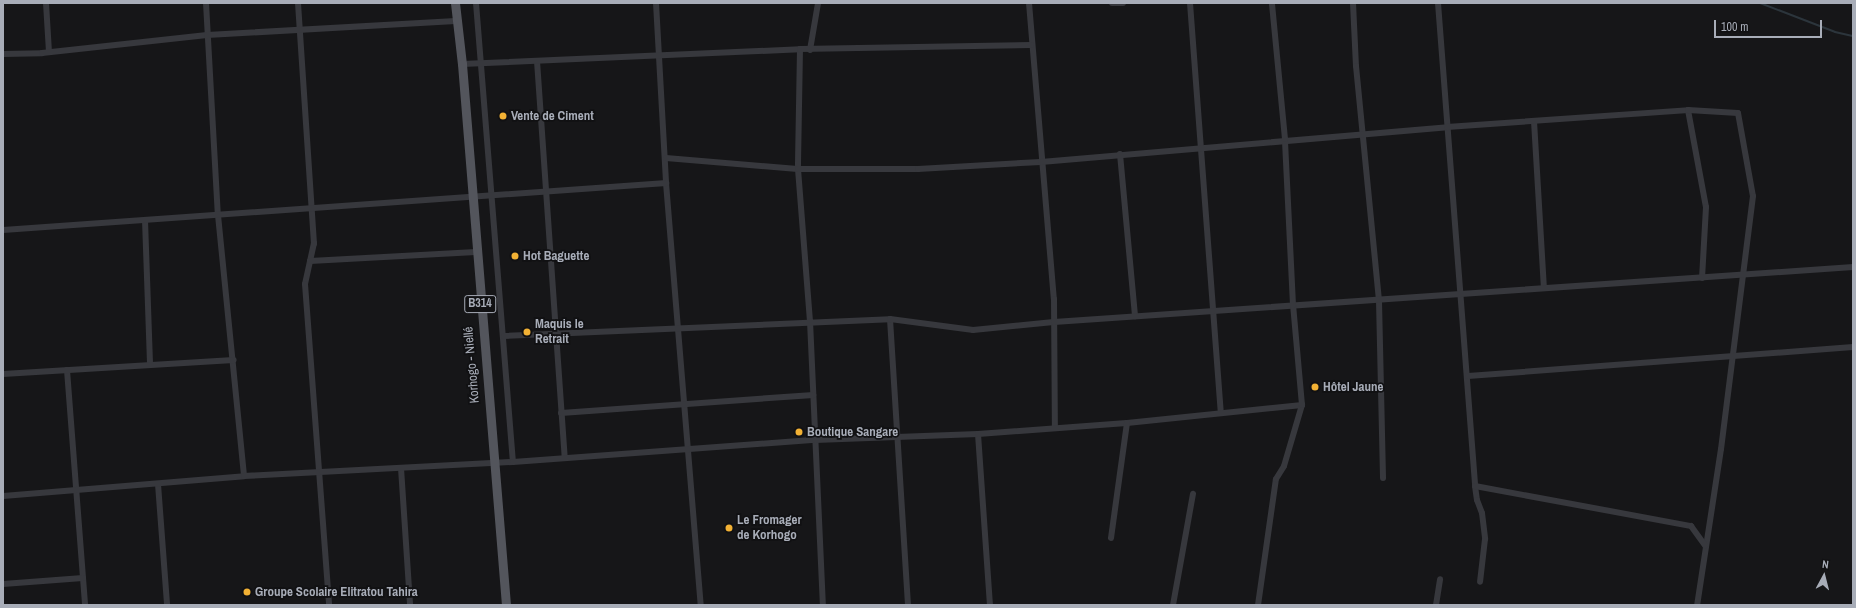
<!DOCTYPE html>
<html>
<head>
<meta charset="utf-8">
<style>
	body { margin:0 }
	#map { position:relative; width:1856px; height:608px; overflow:hidden; background:#161618; font-family:"Archivo Narrow",sans-serif }
	div>[style] { position:absolute }
	[style*='--x'] { left:calc(var(--x)*1px); top:calc(var(--y)*1px); width:calc(var(--w)*1px); rotate:calc(var(--a)*1deg) }
	.stream>* { height:2px; margin:-1px; padding:0 1px; transform-origin:1px; border-radius:1px; background:#2c353c }
	.minor>* { height:6px; margin:-3px; padding:0 3px; transform-origin:3px; border-radius:3px; background:#37383d }
	.primary>* { height:9px; margin:-4.5px; padding:0 4.5px; transform-origin:4.5px; border-radius:4.5px; background:#53555c }
	.dots>* { width:11px; height:11px; translate:-50% -50%; box-sizing:border-box; border:2px solid #111113; border-radius:50% }
	span { translate:-50% -50%; white-space:nowrap; text-align:center; line-height:1.15; -webkit-text-stroke:3.5px #111113; paint-order:stroke }
	.shield-label span { padding:1px 3px; background:#111113; border:1px solid; border-radius:3px; -webkit-text-stroke-width:0 }
	.shield-label { font-size:12px; color:#a8adb8; font-weight:700 }
	.poi-label { font-size:13px; color:#a8adb8; font-weight:700 }
	.left { translate:0 -50%; text-align:left }
	.street-label { font-size:13px; color:#a8adb8 }
	.frame { position:absolute; inset:0; border:4px solid #a8adb8; pointer-events:none }
	.north { position:absolute; left:1804px; top:556px; width:40px; height:40px; -webkit-text-stroke:3px #111113; paint-order:stroke; rotate:7deg; font-size:11px; font-weight:700; line-height:16px; text-align:center; color:#a8adb8 }
	.north::after { content:''; display:block; margin:auto; width:14px; height:18px; background:#a8adb8; clip-path:polygon(50% 0,100% 100%,50% 72%,0 100%) }
	.scale { position:absolute; left:1714px; top:20px; width:108px; height:18px; box-sizing:border-box; border:2px solid #a8adb8; border-top:0; padding-left:5px; font-size:12px; line-height:14px; white-space:nowrap; color:#a8adb8; -webkit-text-stroke:3px #111113; paint-order:stroke }
</style>
</head>
<body>
<div id="map">
	<div class="stream">
		<div style="--x:1760;--y:3;--w:80;--a:21.1"></div>
		<div style="--x:1835;--y:32;--w:18;--a:13"></div>
	</div>
	<div class="minor">
		<div style="--x:46;--y:3;--w:49;--a:86.5"></div>
		<div style="--x:206;--y:3;--w:212;--a:86.8"></div>
		<div style="--x:218;--y:215;--w:262;--a:84.3"></div>
		<div style="--x:298;--y:3;--w:241;--a:86.2"></div>
		<div style="--x:314;--y:243;--w:42;--a:102.4"></div>
		<div style="--x:305;--y:284;--w:322;--a:85.7"></div>
		<div style="--x:476;--y:3;--w:460;--a:85.4"></div>
		<div style="--x:656;--y:3;--w:180;--a:86.8"></div>
		<div style="--x:666;--y:183;--w:423;--a:85.3"></div>
		<div style="--x:1029;--y:3;--w:297;--a:85.2"></div>
		<div style="--x:1054;--y:299;--w:129;--a:89.6"></div>
		<div style="--x:1112;--y:3;--w:11;--a:0"></div>
		<div style="--x:1190;--y:3;--w:410;--a:85.7"></div>
		<div style="--x:1353;--y:3;--w:63;--a:87.3"></div>
		<div style="--x:1356;--y:66;--w:236;--a:84.4"></div>
		<div style="--x:1379;--y:301;--w:177;--a:88.7"></div>
		<div style="--x:1438;--y:3;--w:484;--a:85.6"></div>
		<div style="--x:1475;--y:486;--w:14;--a:82"></div>
		<div style="--x:1477;--y:500;--w:14;--a:69"></div>
		<div style="--x:1482;--y:513;--w:26;--a:83"></div>
		<div style="--x:1485;--y:539;--w:43;--a:96.6"></div>
		<div style="--x:800;--y:49;--w:120;--a:91"></div>
		<div style="--x:798;--y:169;--w:152;--a:85.5"></div>
		<div style="--x:810;--y:321;--w:284;--a:87.4"></div>
		<div style="--x:810;--y:50;--w:48;--a:-80.3"></div>
		<div style="--x:3;--y:54;--w:39;--a:-1"></div>
		<div style="--x:42;--y:53;--w:166;--a:-6.2"></div>
		<div style="--x:207;--y:35;--w:249;--a:-3.2"></div>
		<div style="--x:537;--y:61;--w:397;--a:86"></div>
		<div style="--x:462;--y:64;--w:338;--a:-2.5"></div>
		<div style="--x:800;--y:49;--w:231;--a:-1"></div>
		<div style="--x:1688;--y:110;--w:99;--a:79.5"></div>
		<div style="--x:1706;--y:207;--w:71;--a:93.2"></div>
		<div style="--x:1534;--y:121;--w:167;--a:86.6"></div>
		<div style="--x:1120;--y:154;--w:163;--a:84.7"></div>
		<div style="--x:666;--y:158;--w:132;--a:4.8"></div>
		<div style="--x:798;--y:169;--w:120;--a:0"></div>
		<div style="--x:918;--y:169;--w:123;--a:-3.3"></div>
		<div style="--x:1041;--y:162;--w:408;--a:-4.9"></div>
		<div style="--x:1447;--y:127;--w:242;--a:-4"></div>
		<div style="--x:1688;--y:110;--w:50;--a:3.4"></div>
		<div style="--x:1738;--y:113;--w:84;--a:79.8"></div>
		<div style="--x:1753;--y:196;--w:255;--a:97.2"></div>
		<div style="--x:1721;--y:449;--w:158;--a:98.7"></div>
		<div style="--x:145;--y:220;--w:145;--a:88"></div>
		<div style="--x:3;--y:230;--w:665;--a:-4.05"></div>
		<div style="--x:310;--y:261;--w:166;--a:-3.1"></div>
		<div style="--x:890;--y:319;--w:287;--a:86.4"></div>
		<div style="--x:504;--y:336;--w:386;--a:-2.5"></div>
		<div style="--x:890;--y:319;--w:84;--a:7.5"></div>
		<div style="--x:973;--y:330;--w:81;--a:-5.6"></div>
		<div style="--x:1054;--y:322;--w:801;--a:-3.94"></div>
		<div style="--x:67;--y:370;--w:236;--a:85.6"></div>
		<div style="--x:3;--y:374;--w:231;--a:-3.5"></div>
		<div style="--x:1468;--y:376;--w:386;--a:-4.3"></div>
		<div style="--x:561;--y:413;--w:253;--a:-4.1"></div>
		<div style="--x:978;--y:434;--w:171;--a:86"></div>
		<div style="--x:401;--y:468;--w:137;--a:86.2"></div>
		<div style="--x:158;--y:484;--w:121;--a:85.7"></div>
		<div style="--x:1475;--y:486;--w:220;--a:10.5"></div>
		<div style="--x:1691;--y:526;--w:24;--a:54"></div>
		<div style="--x:3;--y:496;--w:242;--a:-4.7"></div>
		<div style="--x:244;--y:476;--w:269;--a:-3"></div>
		<div style="--x:513;--y:462;--w:303;--a:-4.2"></div>
		<div style="--x:815;--y:440;--w:163;--a:-2.1"></div>
		<div style="--x:978;--y:434;--w:149;--a:-4.2"></div>
		<div style="--x:1127;--y:423;--w:176;--a:-5.9"></div>
		<div style="--x:1111;--y:538;--w:116;--a:-82.1"></div>
		<div style="--x:3;--y:584;--w:80;--a:-4.3"></div>
		<div style="--x:1173;--y:605;--w:113;--a:-79.8"></div>
		<div style="--x:1258;--y:605;--w:127;--a:-81.9"></div>
		<div style="--x:1276;--y:479;--w:15;--a:-58"></div>
		<div style="--x:1284;--y:466;--w:64;--a:-73.6"></div>
		<div style="--x:1302;--y:405;--w:100;--a:-95.1"></div>
		<div style="--x:1293;--y:305;--w:166;--a:-92.8"></div>
		<div style="--x:1285;--y:139;--w:137;--a:-95.5"></div>
		<div style="--x:1436;--y:605;--w:26;--a:-81"></div>
	</div>
	<div class="primary">
		<div style="--x:455;--y:3;--w:61;--a:83.5"></div>
		<div style="--x:462;--y:64;--w:543;--a:85.35"></div>
	</div>
	<div class="dots">
		<div style="left:503px;top:116px;background:#f2b134"></div>
		<div style="left:515px;top:256px;background:#f2b134"></div>
		<div style="left:527px;top:332px;background:#f2b134"></div>
		<div style="left:1315px;top:387px;background:#f2b134"></div>
		<div style="left:799px;top:432px;background:#f2b134"></div>
		<div style="left:729px;top:528px;background:#f2b134"></div>
		<div style="left:247px;top:592px;background:#f2b134"></div>
	</div>
	<div class="shield-label">
		<span style="left:480px;top:304px">B314</span>
	</div>
	<div class="poi-label">
		<span class="left" style="left:511px;top:116px">Vente de Ciment</span>
		<span class="left" style="left:523px;top:256px">Hot Baguette</span>
		<span class="left" style="left:535px;top:332px">Maquis le<br>Retrait</span>
		<span class="left" style="left:1323px;top:387px">Hôtel Jaune</span>
		<span class="left" style="left:807px;top:432px">Boutique Sangare</span>
		<span class="left" style="left:737px;top:528px">Le Fromager<br>de Korhogo</span>
		<span class="left" style="left:255px;top:592px">Groupe Scolaire Elitratou Tahira</span>
	</div>
	<div class="street-label">
		<span style="left:472px;top:365px;rotate:-95deg">Korhogo - Niellé</span>
	</div>
	<div class="frame"></div>
	<div class="north">N</div>
	<div class="scale">100 m</div>
</div>
</body>
</html>
